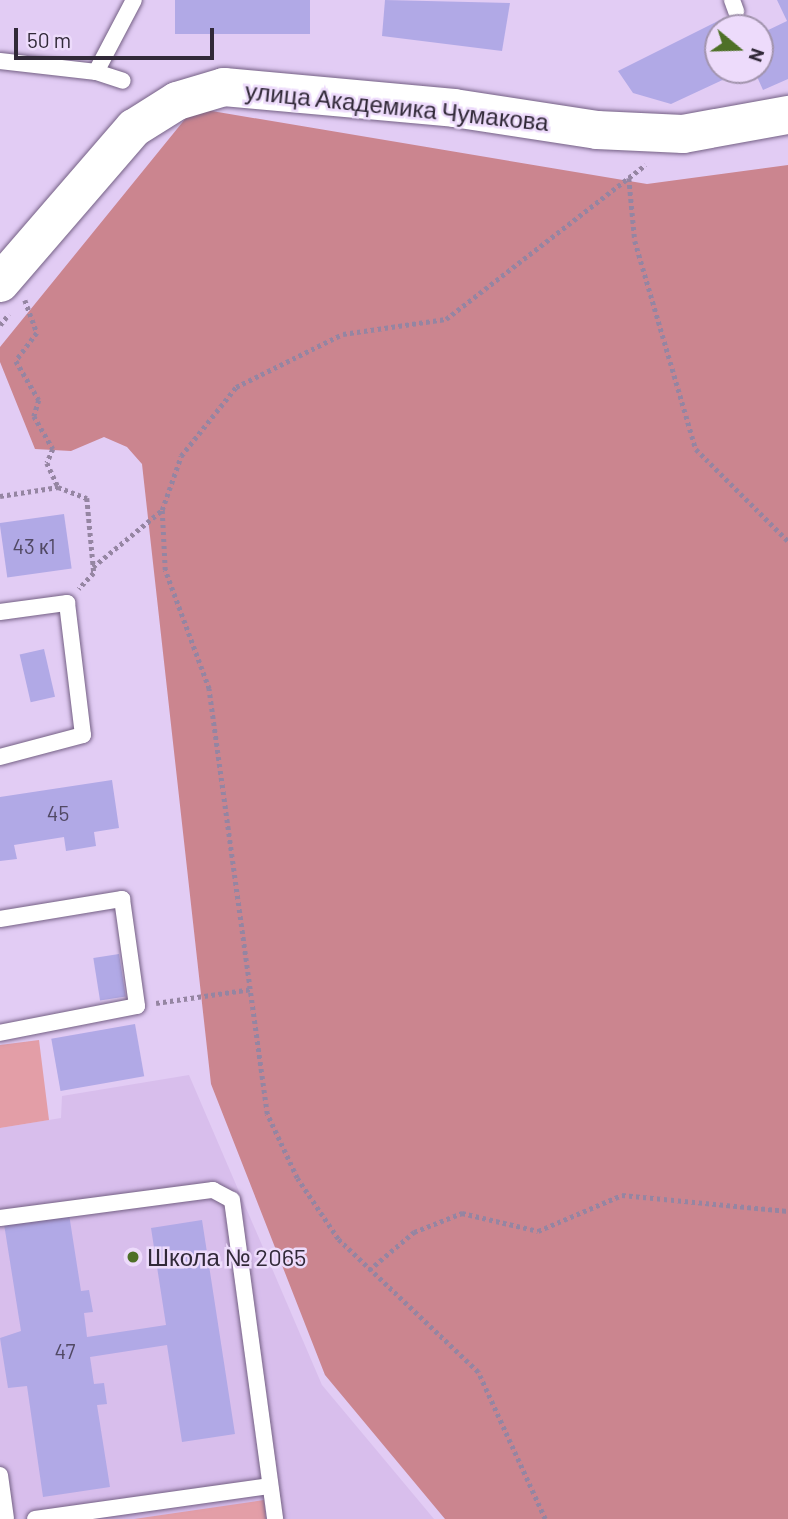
<!DOCTYPE html>
<html>
<head>
<meta charset="utf-8">
<style>
	body { margin:0 }
	#map { position:relative; width:788px; height:1519px; overflow:hidden; background:#e2ccf4; font-family:Barlow,sans-serif }
	div>[style] { position:absolute }
	[style*='--x'] { left:calc(var(--x)*1px); top:calc(var(--y)*1px); width:calc(var(--w)*1px); rotate:calc(var(--a)*1deg) }
	.built>* { inset:0; background:#d8beec }
	.green>* { inset:0; background:#e39ea7 }
	.forest>* { inset:0; background:#cb858f }
	.building>* { inset:0; background:#b1a9e6; transform-origin:0 0 }
	.path>* { height:4.5px; margin-top:-2.25px; transform-origin:0; background:repeating-linear-gradient(90deg,#9585a2 0 3.5px,transparent 0 7px) }
	.roads { filter:drop-shadow(0 0 2px #746084) drop-shadow(0 0 2px #746084) }
	.lane>* { height:16px; margin:-8px; padding:0 8px; transform-origin:8px; border-radius:8px; background:#fff }
	.secondary>* { height:38px; margin:-19px; padding:0 19px; transform-origin:19px; border-radius:19px; background:#fff }
	.dots>* { width:19px; height:19px; translate:-50% -50%; box-sizing:border-box; border:4px solid #eddbfb; border-radius:50% }
	span { translate:-50% -50%; white-space:nowrap; text-align:center; line-height:1.15; -webkit-text-stroke:5px #eddbfb; paint-order:stroke }
	.number-label { font-size:21px; color:#514964 }
	.number-label span { -webkit-text-stroke-width:0 }
	.street-label { font-size:24px; color:#312938 }
	.poi-label { font-size:24px; color:#312938 }
	.left { translate:0 -50%; text-align:left }
	.north { position:absolute; left:704px; top:14px; width:70px; height:70px; box-sizing:border-box; background:#eddbfb; border:2px solid #a294ad; border-radius:50%; rotate:109deg; font-size:19px; font-weight:700; line-height:28px; text-align:center; color:#312938 }
	.north::after { content:''; display:block; margin:auto; width:24px; height:32px; background:#4e7027; clip-path:polygon(50% 0,100% 100%,50% 72%,0 100%) }
	.scale { position:absolute; left:14px; top:28px; width:200px; height:32px; box-sizing:border-box; border:4px solid #312938; border-top:0; padding-left:9px; font-size:21px; line-height:24px; white-space:nowrap; color:#312938; -webkit-text-stroke:5px #eddbfb; paint-order:stroke }
</style>
</head>
<body>
<div id="map">
	<div class="built">
		<div style="clip-path:polygon(189px 1075px,322px 1385px,434px 1519px,0 1519px,0 1128px,61px 1118px,62px 1096px)"></div>
	</div>
	<div class="green">
		<div style="clip-path:polygon(39px 1040px,49px 1120px,0 1128px,0 1045px)"></div>
		<div style="clip-path:polygon(264px 1500px,266px 1519px,134px 1519px)"></div>
	</div>
	<div class="forest">
		<div style="clip-path:polygon(194px 108px,647px 184px,788px 165px,788px 1519px,445px 1519px,325px 1375px,211px 1084px,142px 464px,127px 447px,104px 437px,71px 451px,35px 449px,0 362px,0 347px)"></div>
	</div>
	<div class="building">
		<div style="left:175px;top:0;width:135px;height:34px"></div>
		<div style="clip-path:polygon(385px 0,510px 3px,502px 51px,382px 36px)"></div>
		<div style="clip-path:polygon(777px 0,788px 0,788px 79px,763px 90px,754px 70px,760px 70px,760px 34px,787px 21px)"></div>
		<div style="clip-path:polygon(724px 18px,727px 28px,718px 28px,718px 70px,744px 70px,671px 104px,633px 93px,618px 71px)"></div>
		<div style="left:64px;top:514px;width:55px;height:65px;rotate:82deg"></div>
		<div style="left:44px;top:649px;width:49px;height:25px;rotate:77deg"></div>
		<div style="clip-path:polygon(112px 780px,119px 828px,94px 832px,96px 846px,66px 851px,64px 837px,14px 845px,17px 859px,0 861px,0 797px)"></div>
		<div style="left:119px;top:954px;width:43px;height:26px;rotate:81deg"></div>
		<div style="left:135px;top:1024px;width:53px;height:85px;rotate:80deg"></div>
		<div style="clip-path:polygon(69px 1214px,81px 1291px,89px 1290px,93px 1312px,84px 1313px,87px 1337px,166px 1325px,151px 1228px,202px 1220px,235px 1434px,182px 1442px,167px 1345px,90px 1357px,94px 1384px,104px 1383px,107px 1404px,97px 1405px,110px 1487px,43px 1497px,27px 1386px,8px 1388px,0 1338px,21px 1331px,4px 1224px)"></div>
	</div>
	<div class="path">
		<div style="--x:629;--y:178;--w:63;--a:84.6"></div>
		<div style="--x:635;--y:241;--w:217;--a:73.7"></div>
		<div style="--x:696;--y:449;--w:130;--a:45"></div>
		<div style="--x:25;--y:300;--w:35;--a:70"></div>
		<div style="--x:37;--y:333;--w:35;--a:127"></div>
		<div style="--x:16;--y:361;--w:45;--a:59.5"></div>
		<div style="--x:39;--y:400;--w:17;--a:107"></div>
		<div style="--x:34;--y:416;--w:38;--a:60"></div>
		<div style="--x:53;--y:449;--w:15;--a:113"></div>
		<div style="--x:47;--y:463;--w:26;--a:65"></div>
		<div style="--x:0;--y:325;--w:14;--a:-51"></div>
		<div style="--x:0;--y:496;--w:59;--a:-8.8"></div>
		<div style="--x:58;--y:487;--w:31;--a:21"></div>
		<div style="--x:87;--y:498;--w:75;--a:84.7"></div>
		<div style="--x:94;--y:573;--w:22;--a:133"></div>
		<div style="--x:93;--y:567;--w:88;--a:-39.5"></div>
		<div style="--x:156;--y:1003;--w:97;--a:-8.3"></div>
		<div style="--x:369;--y:1270;--w:59;--a:-40.2"></div>
		<div style="--x:414;--y:1232;--w:52;--a:-21.6"></div>
		<div style="--x:462;--y:1213;--w:78;--a:13.3"></div>
		<div style="--x:538;--y:1231;--w:91;--a:-23.2"></div>
		<div style="--x:622;--y:1195;--w:167;--a:5.5"></div>
		<div style="--x:545;--y:1519;--w:162;--a:-114.5"></div>
		<div style="--x:478;--y:1372;--w:193;--a:-136.5"></div>
		<div style="--x:338;--y:1239;--w:73;--a:-123.9"></div>
		<div style="--x:297;--y:1178;--w:71;--a:-115.1"></div>
		<div style="--x:267;--y:1114;--w:429;--a:-97.8"></div>
		<div style="--x:209;--y:689;--w:127;--a:-110.3"></div>
		<div style="--x:165;--y:570;--w:60;--a:-92.9"></div>
		<div style="--x:162;--y:510;--w:57;--a:-70.6"></div>
		<div style="--x:181;--y:456;--w:88;--a:-51.4"></div>
		<div style="--x:236;--y:387;--w:119;--a:-26.4"></div>
		<div style="--x:343;--y:334;--w:104;--a:-8.3"></div>
		<div style="--x:446;--y:319;--w:252;--a:-37.7"></div>
	</div>
	<div class="roads">
		<div class="lane">
			<div style="--x:732;--y:0;--w:12;--a:70"></div>
			<div style="--x:0;--y:61;--w:97;--a:6.5"></div>
			<div style="--x:96;--y:72;--w:28;--a:18"></div>
			<div style="--x:96;--y:72;--w:81;--a:-62.2"></div>
			<div style="--x:0;--y:612;--w:68;--a:-7.7"></div>
			<div style="--x:67;--y:603;--w:133;--a:83.1"></div>
			<div style="--x:83;--y:735;--w:86;--a:165.2"></div>
			<div style="--x:0;--y:919;--w:124;--a:-9.3"></div>
			<div style="--x:122;--y:899;--w:108;--a:82"></div>
			<div style="--x:137;--y:1006;--w:140;--a:168.9"></div>
			<div style="--x:0;--y:1218;--w:215;--a:-7.5"></div>
			<div style="--x:213;--y:1190;--w:21;--a:28"></div>
			<div style="--x:232;--y:1200;--w:322;--a:82.3"></div>
			<div style="--x:0;--y:1475;--w:44;--a:82.2"></div>
			<div style="--x:35;--y:1519;--w:236;--a:-8"></div>
		</div>
		<div class="secondary">
			<div style="--x:0;--y:283;--w:205;--a:-49.2"></div>
			<div style="--x:134;--y:128;--w:51;--a:-32.1"></div>
			<div style="--x:177;--y:101;--w:49;--a:-16.6"></div>
			<div style="--x:224;--y:87;--w:231;--a:5.2"></div>
			<div style="--x:454;--y:108;--w:145;--a:8.7"></div>
			<div style="--x:597;--y:130;--w:86;--a:2.7"></div>
			<div style="--x:683;--y:134;--w:107;--a:-10.3"></div>
		</div>
	</div>
	<div class="dots">
		<div style="left:133px;top:1257px;background:#4e7027"></div>
	</div>
	<div class="number-label">
		<span style="left:34px;top:546px">43 к1</span>
		<span style="left:58px;top:813px">45</span>
		<span style="left:65px;top:1351px">47</span>
	</div>
	<div class="street-label">
		<span style="left:397px;top:106px;rotate:6deg">улица Академика Чумакова</span>
	</div>
	<div class="poi-label">
		<span class="left" style="left:147px;top:1257px">Школа № 2065</span>
	</div>
	<div class="north">N</div>
	<div class="scale">50 m</div>
</div>
</body>
</html>
